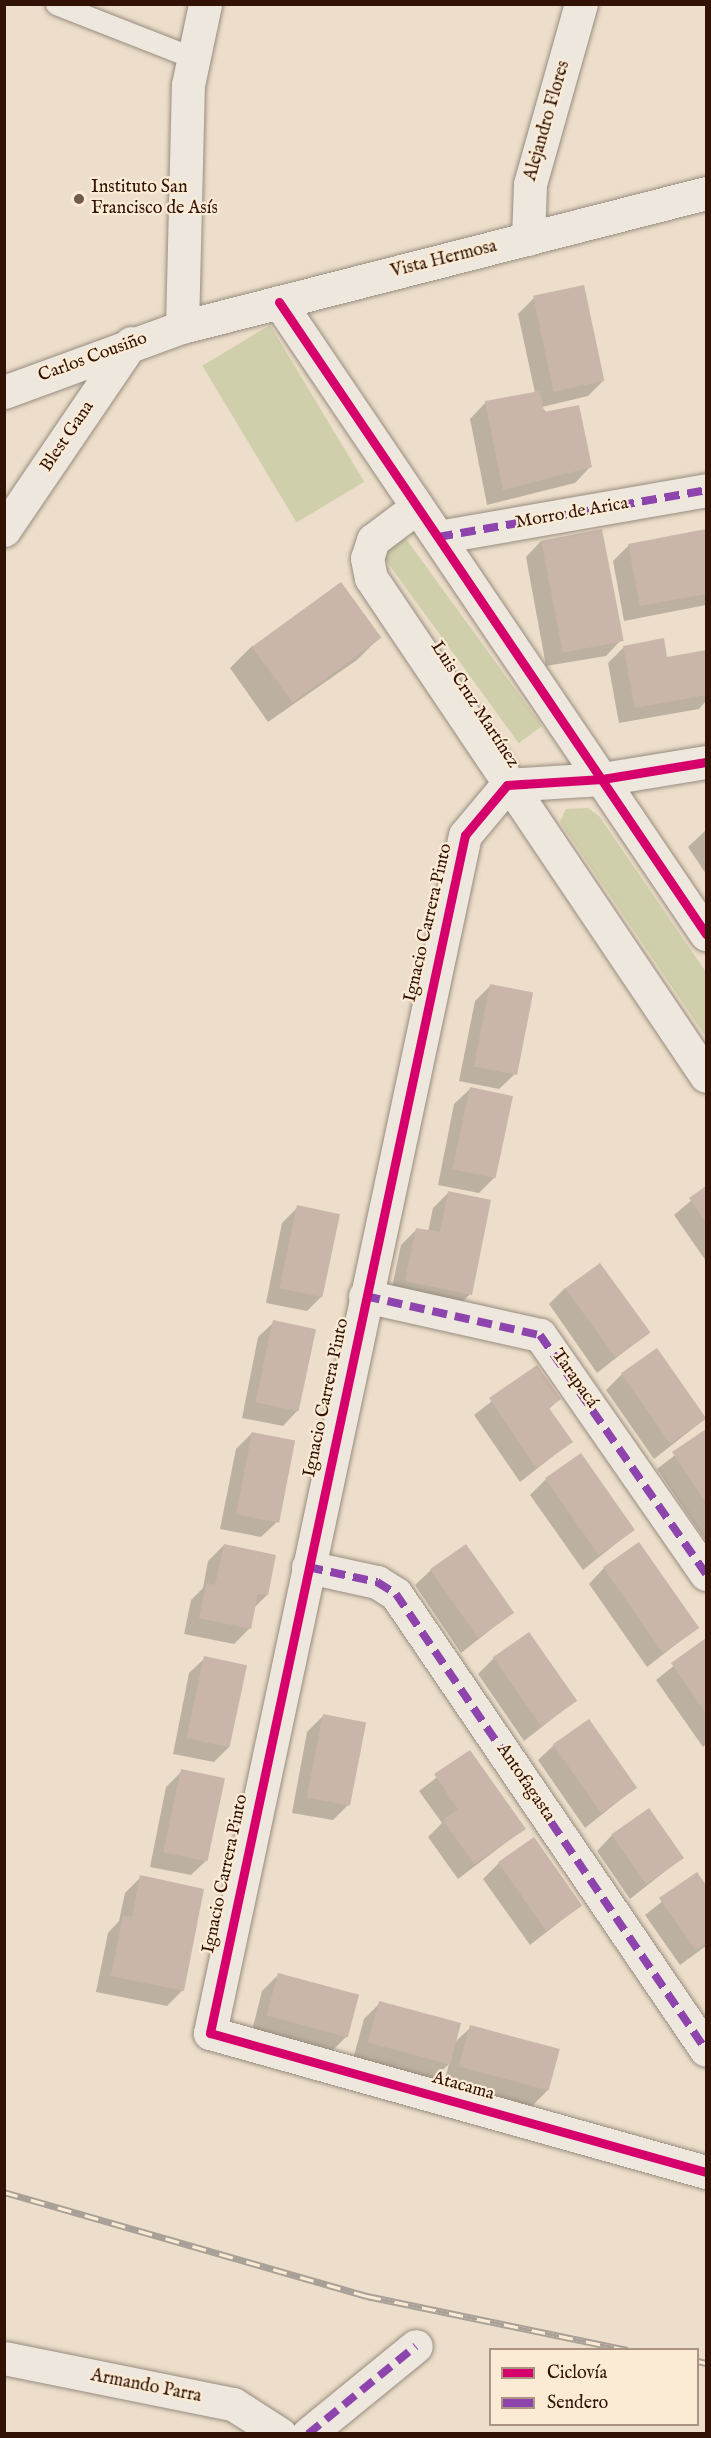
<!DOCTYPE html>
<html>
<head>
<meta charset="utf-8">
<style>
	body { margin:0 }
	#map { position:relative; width:711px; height:2438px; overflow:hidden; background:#ecdeca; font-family:"IM FELL English",serif }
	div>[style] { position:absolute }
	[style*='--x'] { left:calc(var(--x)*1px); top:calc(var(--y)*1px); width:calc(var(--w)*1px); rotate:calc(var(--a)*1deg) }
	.green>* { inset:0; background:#d0cfac; transform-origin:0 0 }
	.shadow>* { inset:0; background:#0003 }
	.building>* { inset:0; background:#cab5aa; transform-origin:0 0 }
	.roads { filter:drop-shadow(0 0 2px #988c7f) drop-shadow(0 0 2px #988c7f) }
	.lane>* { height:21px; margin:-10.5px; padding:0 10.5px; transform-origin:10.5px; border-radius:10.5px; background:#eee7de }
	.street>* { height:33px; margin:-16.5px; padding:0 16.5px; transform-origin:16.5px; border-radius:16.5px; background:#eee7de }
	.secondary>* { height:33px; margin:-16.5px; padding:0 16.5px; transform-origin:16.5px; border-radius:16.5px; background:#eee7de }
	.rail>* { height:7px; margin-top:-3.5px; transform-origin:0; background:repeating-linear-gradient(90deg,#fbebd4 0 14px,#a9a097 0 28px); box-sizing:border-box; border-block:2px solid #a9a097 }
	.quiet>* { height:8px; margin-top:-4px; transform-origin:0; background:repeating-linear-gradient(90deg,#8e44ad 0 15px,transparent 0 23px) }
	.cycleway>* { height:9px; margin:-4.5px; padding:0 4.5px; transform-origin:4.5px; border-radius:4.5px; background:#d6006c }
	.dots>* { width:16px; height:16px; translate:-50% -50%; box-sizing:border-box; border:3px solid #fbebd4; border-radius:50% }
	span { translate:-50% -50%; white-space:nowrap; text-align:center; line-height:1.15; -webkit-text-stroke:4.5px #fbebd4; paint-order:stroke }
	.street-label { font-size:18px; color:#311204 }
	.poi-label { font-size:18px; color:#311204 }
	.left { translate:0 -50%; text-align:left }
	.frame { position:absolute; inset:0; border:6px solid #311204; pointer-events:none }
	.legend { position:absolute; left:489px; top:2348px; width:210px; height:78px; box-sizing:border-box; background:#fbebd4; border:2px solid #aa9481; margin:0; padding:8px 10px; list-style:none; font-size:18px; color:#311204 }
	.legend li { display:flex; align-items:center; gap:12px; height:30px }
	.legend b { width:30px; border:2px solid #aa9481 }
</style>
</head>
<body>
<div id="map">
	<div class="green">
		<div style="left:270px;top:325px;width:183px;height:79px;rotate:59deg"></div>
		<div style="left:404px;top:536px;width:235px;height:29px;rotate:54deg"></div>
		<div style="clip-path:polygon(588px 808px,599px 816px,706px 972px,706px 1037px,560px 822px,566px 809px)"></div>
	</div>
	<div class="shadow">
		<div style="clip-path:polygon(534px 298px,604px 380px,588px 396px,542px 407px,590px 467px,575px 483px,487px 505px,470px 419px,485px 403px,535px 393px,518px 314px)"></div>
		<div style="clip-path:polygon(706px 531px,706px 605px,624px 621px,613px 561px,629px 545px)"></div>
		<div style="clip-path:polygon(541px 541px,621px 640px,606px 656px,546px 666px,526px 557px)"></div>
		<div style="clip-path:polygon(379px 638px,357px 660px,268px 722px,230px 668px,252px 646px)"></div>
		<div style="clip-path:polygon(624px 647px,666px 658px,706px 651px,706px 701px,699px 709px,619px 723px,608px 663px)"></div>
		<div style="clip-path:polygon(706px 830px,706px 874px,688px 847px)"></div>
		<div style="clip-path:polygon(491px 985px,515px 1074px,499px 1089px,459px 1081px,475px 1001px)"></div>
		<div style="clip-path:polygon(470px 1089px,495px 1177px,479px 1193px,438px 1185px,454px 1104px)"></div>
		<div style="clip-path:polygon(706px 1188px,706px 1261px,674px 1215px)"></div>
		<div style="clip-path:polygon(448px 1193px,470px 1294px,455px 1310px,390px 1297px,401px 1245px,417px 1229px,428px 1232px,433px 1208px)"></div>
		<div style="clip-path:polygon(298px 1207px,322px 1296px,307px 1311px,266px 1303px,282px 1223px)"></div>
		<div style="clip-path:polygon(565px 1288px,648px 1333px,597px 1373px,549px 1304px)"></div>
		<div style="clip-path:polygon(274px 1322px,298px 1410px,283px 1426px,242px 1418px,258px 1337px)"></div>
		<div style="clip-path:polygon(536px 1367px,559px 1399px,548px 1410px,571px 1442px,520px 1482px,474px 1415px)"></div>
		<div style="clip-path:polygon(622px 1374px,705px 1419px,654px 1459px,606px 1390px)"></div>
		<div style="clip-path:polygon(706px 1431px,706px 1541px,657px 1469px)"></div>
		<div style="clip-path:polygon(252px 1433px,277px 1522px,261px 1537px,220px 1529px,236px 1449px)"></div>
		<div style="clip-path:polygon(546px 1479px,633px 1530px,583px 1570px,530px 1495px)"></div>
		<div style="clip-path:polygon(224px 1545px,267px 1595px,254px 1608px,250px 1628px,234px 1644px,184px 1634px,191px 1600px,203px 1588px,208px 1561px)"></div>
		<div style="clip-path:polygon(604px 1568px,697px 1628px,647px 1667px,589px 1584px)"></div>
		<div style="clip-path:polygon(431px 1570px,512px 1613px,461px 1653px,415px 1585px)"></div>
		<div style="clip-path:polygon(706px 1640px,706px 1744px,703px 1747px,656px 1680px)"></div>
		<div style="clip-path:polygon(205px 1658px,230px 1746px,214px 1762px,173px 1754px,189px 1673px)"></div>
		<div style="clip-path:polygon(494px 1658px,575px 1701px,524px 1741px,478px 1674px)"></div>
		<div style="clip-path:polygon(323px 1716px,349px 1804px,333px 1820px,292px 1813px,307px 1732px)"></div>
		<div style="clip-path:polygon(554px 1745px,635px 1788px,585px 1828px,538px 1760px)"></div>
		<div style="clip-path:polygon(470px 1752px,524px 1829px,458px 1879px,428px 1837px,442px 1823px,419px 1791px)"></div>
		<div style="clip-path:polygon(182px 1771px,207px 1860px,191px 1875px,150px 1867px,166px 1787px)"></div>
		<div style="clip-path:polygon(612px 1835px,682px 1858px,630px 1899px,597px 1851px)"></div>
		<div style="clip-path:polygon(499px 1863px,580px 1906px,530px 1945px,483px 1879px)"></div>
		<div style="clip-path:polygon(697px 1874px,706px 1887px,706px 1946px,680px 1965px,645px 1915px)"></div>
		<div style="clip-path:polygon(141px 1877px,183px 1990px,167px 2006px,96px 1992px,108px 1933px,119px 1921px,125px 1893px)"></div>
		<div style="clip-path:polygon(278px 1975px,346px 2037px,331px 2052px,252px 2031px,262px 1991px)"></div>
		<div style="clip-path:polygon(380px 2003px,454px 2043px,471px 2027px,558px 2050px,547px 2091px,532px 2106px,444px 2083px,449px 2064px,432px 2080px,353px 2059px,364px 2019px)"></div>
	</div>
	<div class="building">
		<div style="left:584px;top:285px;width:98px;height:52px;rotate:78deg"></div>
		<div style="clip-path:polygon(540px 391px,544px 412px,579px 405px,592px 467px,503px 490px,485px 401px)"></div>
		<div style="left:602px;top:529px;width:114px;height:62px;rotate:79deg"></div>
		<div style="clip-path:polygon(706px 529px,706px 594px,640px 606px,628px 544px)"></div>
		<div style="left:341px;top:582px;width:69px;height:110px;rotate:54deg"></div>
		<div style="clip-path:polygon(664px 638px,667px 657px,706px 650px,706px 695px,635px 708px,623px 646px)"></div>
		<div style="left:490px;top:984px;width:44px;height:84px;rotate:11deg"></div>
		<div style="left:470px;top:1087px;width:44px;height:84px;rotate:12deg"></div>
		<div style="clip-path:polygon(706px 1186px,706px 1223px,689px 1198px)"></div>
		<div style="clip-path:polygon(448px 1191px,491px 1200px,472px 1295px,405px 1281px,416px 1228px,440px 1232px)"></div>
		<div style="left:297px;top:1205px;width:44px;height:85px;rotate:12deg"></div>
		<div style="left:600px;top:1263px;width:86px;height:43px;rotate:54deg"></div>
		<div style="left:273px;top:1320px;width:44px;height:84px;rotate:12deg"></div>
		<div style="left:657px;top:1348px;width:86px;height:44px;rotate:55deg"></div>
		<div style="clip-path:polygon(537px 1365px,561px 1399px,549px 1408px,573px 1442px,536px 1468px,489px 1398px)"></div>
		<div style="clip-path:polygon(706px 1429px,706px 1503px,672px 1452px)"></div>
		<div style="left:252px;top:1432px;width:44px;height:84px;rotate:11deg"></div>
		<div style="left:581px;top:1453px;width:94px;height:44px;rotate:55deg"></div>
		<div style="left:639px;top:1542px;width:105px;height:44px;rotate:55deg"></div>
		<div style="clip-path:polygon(224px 1544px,276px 1555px,268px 1595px,258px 1594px,251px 1629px,199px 1618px,206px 1583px,215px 1585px)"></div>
		<div style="left:466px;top:1544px;width:84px;height:44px;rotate:55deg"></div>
		<div style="left:529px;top:1632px;width:84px;height:44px;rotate:55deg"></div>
		<div style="clip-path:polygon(706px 1638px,706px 1713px,671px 1663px)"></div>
		<div style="left:204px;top:1656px;width:44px;height:84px;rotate:12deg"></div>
		<div style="left:323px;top:1714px;width:44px;height:85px;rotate:11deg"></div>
		<div style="left:589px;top:1719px;width:84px;height:44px;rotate:55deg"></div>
		<div style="clip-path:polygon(470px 1750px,526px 1829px,474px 1864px,443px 1820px,458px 1809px,434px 1774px)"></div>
		<div style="left:181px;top:1769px;width:45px;height:85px;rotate:12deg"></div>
		<div style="left:649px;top:1808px;width:61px;height:46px;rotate:55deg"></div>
		<div style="left:534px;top:1837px;width:84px;height:44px;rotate:55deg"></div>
		<div style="clip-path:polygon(697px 1872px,706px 1885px,706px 1943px,696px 1950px,659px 1898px)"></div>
		<div style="clip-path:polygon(140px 1875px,204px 1889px,184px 1991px,111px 1976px,123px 1915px,132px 1917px)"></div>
		<div style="left:278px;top:1973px;width:84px;height:44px;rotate:15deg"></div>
		<div style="left:379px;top:2001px;width:85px;height:43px;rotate:15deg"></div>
		<div style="left:470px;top:2025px;width:93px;height:43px;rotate:15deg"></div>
	</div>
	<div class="roads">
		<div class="lane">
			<div style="--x:56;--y:4;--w:145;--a:21.4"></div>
		</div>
		<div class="street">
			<div style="--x:528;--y:239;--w:55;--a:-87.9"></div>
			<div style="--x:530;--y:184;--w:187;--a:-74.2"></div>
			<div style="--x:279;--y:302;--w:763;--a:55.96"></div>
			<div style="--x:417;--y:507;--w:55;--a:143.1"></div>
			<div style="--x:373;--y:540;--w:19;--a:108"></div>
			<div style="--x:367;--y:558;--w:20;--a:79"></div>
			<div style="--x:371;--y:578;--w:600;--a:56.07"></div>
			<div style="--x:4;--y:530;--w:226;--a:-55.8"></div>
			<div style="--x:438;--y:537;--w:272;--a:-9.9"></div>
			<div style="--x:706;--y:762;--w:105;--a:170.7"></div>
			<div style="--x:602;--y:779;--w:95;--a:176.4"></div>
			<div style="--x:507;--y:785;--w:65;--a:130"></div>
			<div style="--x:465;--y:835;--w:1225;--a:102.02"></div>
			<div style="--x:210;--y:2033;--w:515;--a:15.66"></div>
			<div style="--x:365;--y:1296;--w:179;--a:12.6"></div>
			<div style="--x:540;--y:1335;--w:291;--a:55.2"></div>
			<div style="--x:308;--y:1567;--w:71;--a:12.3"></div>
			<div style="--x:377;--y:1582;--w:22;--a:32"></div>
			<div style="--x:396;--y:1594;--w:551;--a:55.79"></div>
			<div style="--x:4;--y:2358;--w:234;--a:11.4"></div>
			<div style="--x:233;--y:2404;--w:56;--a:32.6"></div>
			<div style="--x:308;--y:2434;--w:139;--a:-39.2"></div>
		</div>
		<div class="secondary">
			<div style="--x:182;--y:327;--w:242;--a:-88.6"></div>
			<div style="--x:188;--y:85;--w:83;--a:-78.1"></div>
			<div style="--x:4;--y:392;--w:189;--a:-20.1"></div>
			<div style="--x:182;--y:327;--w:541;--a:-14.34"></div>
		</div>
	</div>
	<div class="rail">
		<div style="--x:4;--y:2192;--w:378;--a:16"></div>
		<div style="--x:367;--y:2296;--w:266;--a:11.7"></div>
		<div style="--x:698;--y:2361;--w:8;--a:14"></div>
	</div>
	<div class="quiet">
		<div style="--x:438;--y:537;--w:272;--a:-9.9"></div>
		<div style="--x:365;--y:1296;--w:179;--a:12.6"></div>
		<div style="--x:540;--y:1335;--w:291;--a:55.2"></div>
		<div style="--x:308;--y:1567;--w:71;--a:12.3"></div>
		<div style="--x:377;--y:1582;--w:22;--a:32"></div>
		<div style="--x:396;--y:1594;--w:551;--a:55.79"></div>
		<div style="--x:308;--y:2434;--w:139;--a:-39.2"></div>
	</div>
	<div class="cycleway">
		<div style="--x:279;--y:302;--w:763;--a:55.96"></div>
		<div style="--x:706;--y:762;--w:105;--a:170.7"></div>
		<div style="--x:602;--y:779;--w:95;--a:176.4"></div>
		<div style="--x:507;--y:785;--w:65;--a:130"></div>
		<div style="--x:465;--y:835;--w:1225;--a:102.02"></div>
		<div style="--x:210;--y:2033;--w:515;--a:15.66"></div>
	</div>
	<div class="dots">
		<div style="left:79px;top:199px;background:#725949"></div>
	</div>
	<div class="street-label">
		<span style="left:548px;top:121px;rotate:-74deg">Alejandro Flores</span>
		<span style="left:444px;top:260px;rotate:-14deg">Vista Hermosa</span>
		<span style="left:93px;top:358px;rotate:-20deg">Carlos Cousiño</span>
		<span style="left:68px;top:437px;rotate:-56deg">Blest Gana</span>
		<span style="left:572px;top:514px;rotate:-10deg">Morro de Arica</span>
		<span style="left:474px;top:705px;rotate:57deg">Luis Cruz Martínez</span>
		<span style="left:429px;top:923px;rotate:-77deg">Ignacio Carrera Pinto</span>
		<span style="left:574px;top:1379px;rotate:55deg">Tarapacá</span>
		<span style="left:327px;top:1398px;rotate:-78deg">Ignacio Carrera Pinto</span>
		<span style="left:525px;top:1783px;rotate:56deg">Antofagasta</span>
		<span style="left:226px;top:1874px;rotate:-78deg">Ignacio Carrera Pinto</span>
		<span style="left:463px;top:2087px;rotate:16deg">Atacama</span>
		<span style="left:146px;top:2387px;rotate:11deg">Armando Parra</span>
	</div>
	<div class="poi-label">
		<span class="left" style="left:91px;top:199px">Instituto San<br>Francisco de Asís</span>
	</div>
	<div class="frame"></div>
	<ul class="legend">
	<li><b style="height:8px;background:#d6006c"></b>Ciclovía</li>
	<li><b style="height:8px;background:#8e44ad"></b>Sendero</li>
	</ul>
</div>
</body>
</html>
